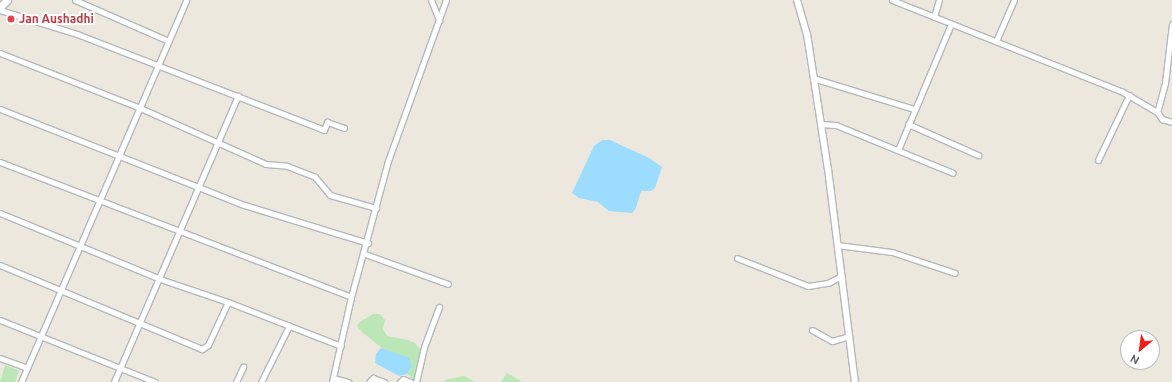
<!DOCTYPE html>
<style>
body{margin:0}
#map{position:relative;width:1172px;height:382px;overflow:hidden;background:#ece8de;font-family:Ubuntu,sans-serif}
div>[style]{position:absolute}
.green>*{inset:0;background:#bbe7b7}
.water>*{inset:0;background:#9bdcff}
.roads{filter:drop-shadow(1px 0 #b4b8bd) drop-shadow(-1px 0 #b4b8bd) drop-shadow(0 1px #b4b8bd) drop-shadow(0 -1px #b4b8bd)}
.minor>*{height:5px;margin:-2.5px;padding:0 2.5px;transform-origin:2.5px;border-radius:2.5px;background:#fff}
.tertiary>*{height:6px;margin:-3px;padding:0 3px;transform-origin:3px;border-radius:3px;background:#fff}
.secondary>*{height:7px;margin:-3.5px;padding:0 3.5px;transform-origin:3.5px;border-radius:3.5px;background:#fff}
.dots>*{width:11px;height:11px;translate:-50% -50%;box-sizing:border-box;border:2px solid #fff;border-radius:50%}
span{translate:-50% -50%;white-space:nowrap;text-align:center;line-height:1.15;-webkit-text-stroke:4px #fff;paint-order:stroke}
.health-label{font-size:12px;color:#be3a42;font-weight:700}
.left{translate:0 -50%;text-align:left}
.north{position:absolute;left:1120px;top:330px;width:40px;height:40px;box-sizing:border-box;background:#fff;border:1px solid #bcbec0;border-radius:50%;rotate:209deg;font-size:11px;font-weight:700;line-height:16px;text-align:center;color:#575c61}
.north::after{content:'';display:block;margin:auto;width:14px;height:18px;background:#f91718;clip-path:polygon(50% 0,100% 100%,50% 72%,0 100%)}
</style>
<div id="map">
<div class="green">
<div style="clip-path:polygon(373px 314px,380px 314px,385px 320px,383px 329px,387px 336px,408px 340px,415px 343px,424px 354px,426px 358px,424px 366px,415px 381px,407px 374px,412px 367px,393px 357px,362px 332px,357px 326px,360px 322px)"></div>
<div style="clip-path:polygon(5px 365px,19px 371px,15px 382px,0 382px)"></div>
<div style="clip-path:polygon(507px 373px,522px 382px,501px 382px)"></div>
<div style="clip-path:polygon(464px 376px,475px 382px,445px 382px,445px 380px)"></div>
</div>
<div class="water">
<div style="clip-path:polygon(602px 140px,610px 140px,649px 158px,662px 167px,655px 188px,651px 191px,641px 191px,636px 208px,632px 213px,609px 211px,598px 202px,579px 198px,572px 193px,594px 146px)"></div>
<div style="clip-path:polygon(381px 348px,409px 358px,412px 367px,407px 374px,399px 376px,375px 363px,376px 354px)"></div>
</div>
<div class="roads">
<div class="minor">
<div style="left:75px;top:0;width:99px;rotate:23.7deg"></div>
<div style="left:431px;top:0;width:22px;rotate:68deg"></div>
<div style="left:892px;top:0;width:246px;rotate:21.7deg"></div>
<div style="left:1121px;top:91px;width:42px;rotate:30.3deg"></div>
<div style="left:0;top:10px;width:81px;rotate:17.3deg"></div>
<div style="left:77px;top:34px;width:265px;rotate:21.2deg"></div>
<div style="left:324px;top:130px;width:9px;rotate:-69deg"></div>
<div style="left:327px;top:122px;width:18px;rotate:19deg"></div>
<div style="left:934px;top:17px;width:18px;rotate:-74deg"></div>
<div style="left:1172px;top:24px;width:59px;rotate:96.8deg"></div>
<div style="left:1165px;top:83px;width:30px;rotate:105deg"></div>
<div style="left:1157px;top:112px;width:9px;rotate:54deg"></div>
<div style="left:1162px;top:119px;width:10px;rotate:17deg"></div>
<div style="left:996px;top:41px;width:45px;rotate:-66.3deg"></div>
<div style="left:0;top:53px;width:148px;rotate:21.4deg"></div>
<div style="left:138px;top:107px;width:140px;rotate:24deg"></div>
<div style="left:266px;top:164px;width:21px;rotate:5deg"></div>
<div style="left:287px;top:166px;width:30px;rotate:21deg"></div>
<div style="left:315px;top:177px;width:23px;rotate:50deg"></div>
<div style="left:330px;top:195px;width:48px;rotate:15.8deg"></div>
<div style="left:813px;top:78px;width:106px;rotate:17.1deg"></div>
<div style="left:0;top:109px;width:259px;rotate:21.5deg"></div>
<div style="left:241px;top:204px;width:133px;rotate:17.1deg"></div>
<div style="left:820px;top:124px;width:16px;rotate:4deg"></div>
<div style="left:836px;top:125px;width:126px;rotate:22.3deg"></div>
<div style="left:908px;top:124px;width:77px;rotate:23.9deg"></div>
<div style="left:898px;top:150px;width:137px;rotate:-67.2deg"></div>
<div style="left:1098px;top:160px;width:72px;rotate:-64.5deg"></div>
<div style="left:0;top:162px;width:376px;rotate:21deg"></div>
<div style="left:0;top:213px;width:173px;rotate:22.4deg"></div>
<div style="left:160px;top:279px;width:72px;rotate:18.7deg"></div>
<div style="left:228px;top:302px;width:121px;rotate:21.3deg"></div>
<div style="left:837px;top:245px;width:55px;rotate:7.3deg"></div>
<div style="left:892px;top:252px;width:66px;rotate:18.4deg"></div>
<div style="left:365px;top:254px;width:88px;rotate:19.9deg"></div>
<div style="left:737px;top:258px;width:76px;rotate:21.5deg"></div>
<div style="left:808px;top:286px;width:20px;rotate:-9deg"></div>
<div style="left:828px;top:283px;width:15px;rotate:-28deg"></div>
<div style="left:0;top:265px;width:219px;rotate:22.6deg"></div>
<div style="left:202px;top:349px;width:7px;rotate:-34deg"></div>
<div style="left:208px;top:345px;width:47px;rotate:-65.1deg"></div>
<div style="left:0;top:320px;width:167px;rotate:21.8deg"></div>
<div style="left:812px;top:330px;width:23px;rotate:29deg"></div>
<div style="left:832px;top:341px;width:18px;rotate:-16deg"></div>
<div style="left:0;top:358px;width:29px;rotate:20deg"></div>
<div style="left:333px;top:378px;width:16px;rotate:15deg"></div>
<div style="left:21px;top:382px;width:416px;rotate:-66.6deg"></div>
<div style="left:114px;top:382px;width:312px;rotate:-66.6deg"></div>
<div style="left:236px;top:382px;width:17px;rotate:-65deg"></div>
<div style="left:261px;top:382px;width:63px;rotate:-63.4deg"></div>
<div style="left:332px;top:382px;width:87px;rotate:-77.4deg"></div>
<div style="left:351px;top:297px;width:141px;rotate:-74.8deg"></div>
<div style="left:388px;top:161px;width:171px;rotate:-70.2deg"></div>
<div style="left:369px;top:382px;width:6px;rotate:-45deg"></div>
<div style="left:373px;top:378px;width:12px;rotate:20deg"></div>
<div style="left:400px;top:382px;width:4px;rotate:-45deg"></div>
<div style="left:403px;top:379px;width:8px;rotate:23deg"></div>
<div style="left:416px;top:382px;width:36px;rotate:-77deg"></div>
<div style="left:424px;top:347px;width:43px;rotate:-69.4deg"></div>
</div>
<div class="tertiary">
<div style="left:797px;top:0;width:35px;rotate:74deg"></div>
<div style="left:807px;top:34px;width:137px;rotate:81.2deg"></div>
<div style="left:828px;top:169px;width:215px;rotate:82.8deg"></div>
</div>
<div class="secondary">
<div style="left:0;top:7px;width:10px;rotate:-45deg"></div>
</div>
</div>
<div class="dots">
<div style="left:11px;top:19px;background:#e0444e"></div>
</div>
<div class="health-label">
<span class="left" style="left:19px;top:19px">Jan Aushadhi</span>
</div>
<div class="north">N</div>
</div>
